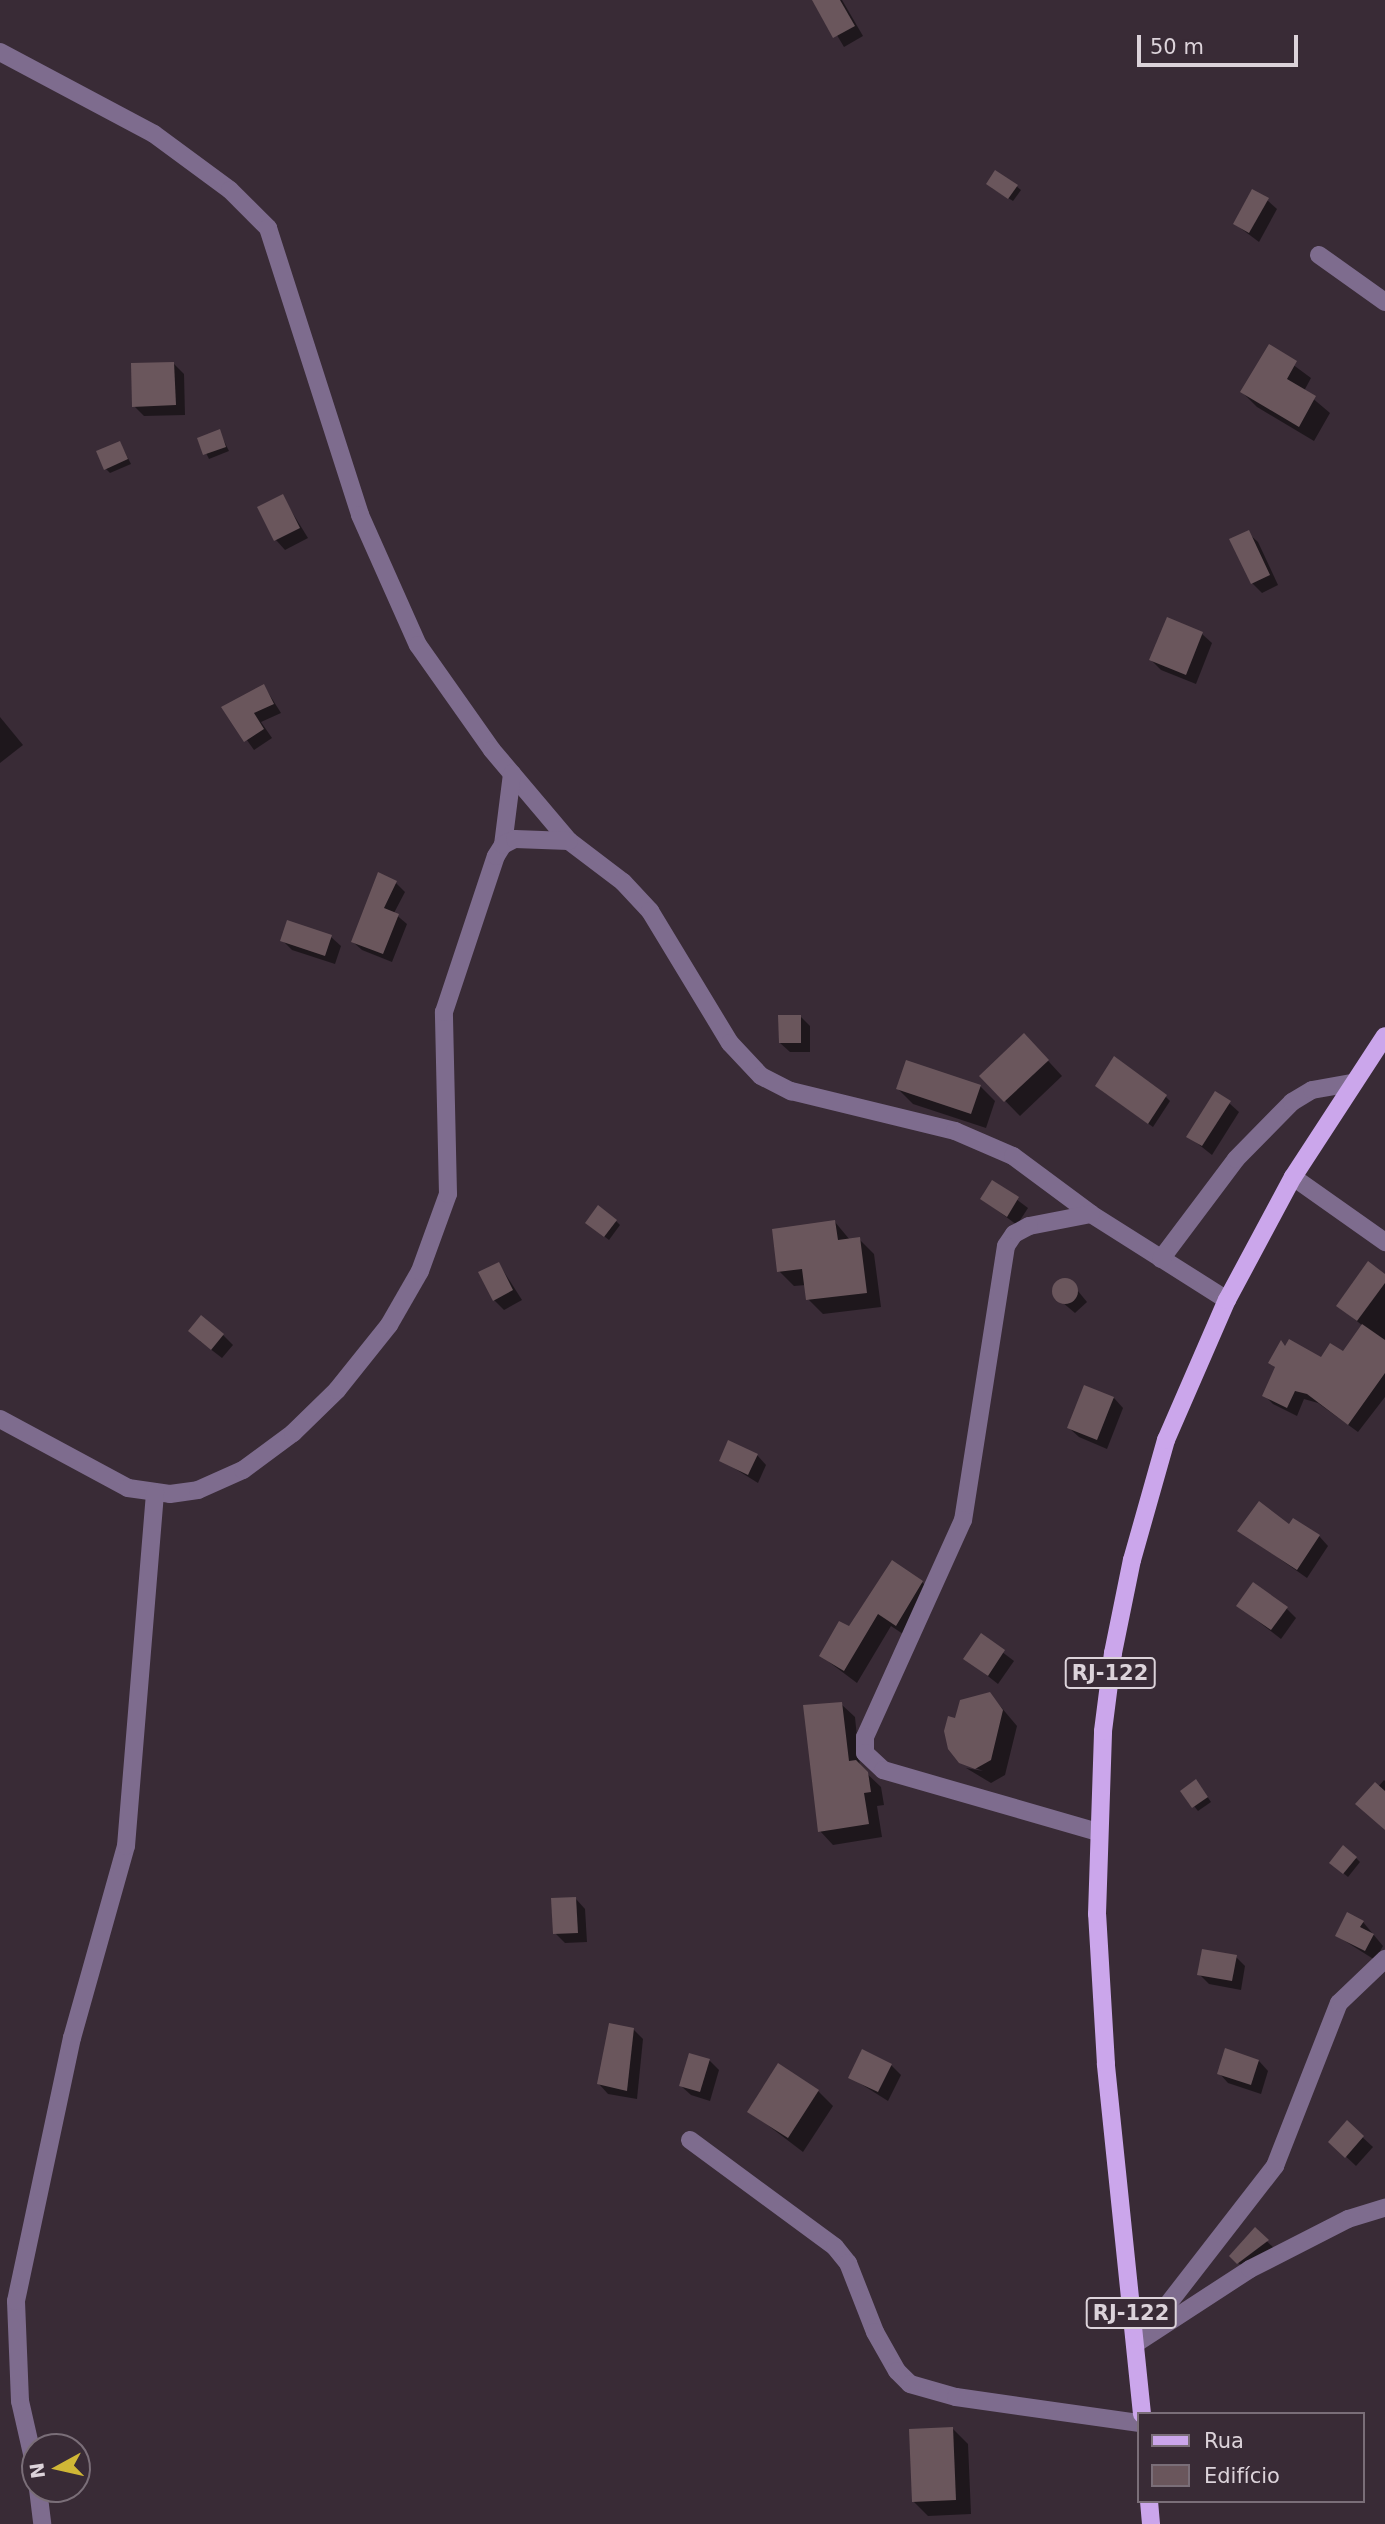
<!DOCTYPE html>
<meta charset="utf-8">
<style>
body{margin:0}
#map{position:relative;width:1385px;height:2524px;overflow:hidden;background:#392b36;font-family:"DejaVu Sans",sans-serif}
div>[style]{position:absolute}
.shadow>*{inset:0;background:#0007}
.building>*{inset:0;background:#6a565c}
.round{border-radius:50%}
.minor>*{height:18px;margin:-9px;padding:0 9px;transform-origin:9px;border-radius:9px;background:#7e6c8e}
.major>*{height:18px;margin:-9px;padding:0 9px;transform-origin:9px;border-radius:9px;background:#cba6eb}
span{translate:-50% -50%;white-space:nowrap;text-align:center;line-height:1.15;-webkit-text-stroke:7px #392b36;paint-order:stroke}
.shield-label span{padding:2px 5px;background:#392b36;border:2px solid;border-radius:5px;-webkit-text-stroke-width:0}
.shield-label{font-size:21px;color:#dcd3da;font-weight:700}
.legend{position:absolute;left:1137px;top:2412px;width:228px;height:91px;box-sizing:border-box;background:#392b36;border:2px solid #7a6e78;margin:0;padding:9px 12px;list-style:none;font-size:21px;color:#dcd3da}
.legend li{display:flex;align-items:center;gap:14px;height:35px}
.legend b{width:35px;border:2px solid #7a6e78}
.north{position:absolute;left:21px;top:2433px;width:70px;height:70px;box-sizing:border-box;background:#392b36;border:2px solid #7a6e78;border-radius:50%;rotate:262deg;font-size:19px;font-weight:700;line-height:28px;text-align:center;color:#dcd3da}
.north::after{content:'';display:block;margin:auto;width:24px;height:32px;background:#d0b736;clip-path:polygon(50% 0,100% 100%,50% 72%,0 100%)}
.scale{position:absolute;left:1137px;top:35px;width:161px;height:32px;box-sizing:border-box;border:4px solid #dcd3da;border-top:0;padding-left:9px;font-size:21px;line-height:24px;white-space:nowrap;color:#dcd3da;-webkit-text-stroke:5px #392b36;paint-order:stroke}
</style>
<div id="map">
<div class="shadow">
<div style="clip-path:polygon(816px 0,842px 0,863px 36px,844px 47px)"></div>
<div style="clip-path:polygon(1016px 186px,1021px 190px,1013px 201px,992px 188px)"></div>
<div style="clip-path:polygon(1267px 200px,1277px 209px,1259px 242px,1235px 224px)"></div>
<div style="clip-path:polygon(1269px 347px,1311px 378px,1304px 391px,1330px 413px,1314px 441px,1257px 407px,1242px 392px)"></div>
<div style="clip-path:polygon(174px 364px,184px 374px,185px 415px,144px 416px,134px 406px)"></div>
<div style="clip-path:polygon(219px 431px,229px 451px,209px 459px,199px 439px)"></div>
<div style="clip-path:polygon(120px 443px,131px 464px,110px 473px,106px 469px)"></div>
<div style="clip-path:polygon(282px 496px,308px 538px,285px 550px,276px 540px)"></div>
<div style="clip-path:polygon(1248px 533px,1258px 542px,1278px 585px,1262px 593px,1252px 583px)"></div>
<div style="clip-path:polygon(1202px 634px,1212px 643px,1196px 684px,1161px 670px,1151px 660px)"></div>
<div style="clip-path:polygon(264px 686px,281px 713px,261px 722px,272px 738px,254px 750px,224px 708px)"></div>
<div style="clip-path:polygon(0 717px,23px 745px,0 763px)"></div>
<div style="clip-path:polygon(396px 883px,405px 892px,394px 913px,407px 924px,392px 962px,362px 950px,353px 942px)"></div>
<div style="clip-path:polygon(331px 937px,341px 946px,335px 964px,292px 950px,282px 940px)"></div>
<div style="clip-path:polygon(800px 1016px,810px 1026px,810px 1052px,790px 1052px,780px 1043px)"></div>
<div style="clip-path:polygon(1039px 1051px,1062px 1076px,1020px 1116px,981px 1076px)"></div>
<div style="clip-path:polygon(980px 1086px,995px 1101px,986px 1128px,913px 1104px,898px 1089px)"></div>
<div style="clip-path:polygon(1101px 1090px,1166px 1097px,1170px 1101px,1153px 1127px)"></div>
<div style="clip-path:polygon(1229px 1103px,1239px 1112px,1212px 1155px,1188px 1136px)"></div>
<div style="clip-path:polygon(993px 1182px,1028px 1208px,1017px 1225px,982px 1199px)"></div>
<div style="clip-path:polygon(616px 1221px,620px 1225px,609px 1240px,592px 1227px)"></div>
<div style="clip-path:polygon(835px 1222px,850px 1240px,859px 1239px,874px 1254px,881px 1307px,823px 1314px,808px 1299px,806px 1285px,794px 1286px,779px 1271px)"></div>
<div style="clip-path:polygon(499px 1264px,522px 1300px,504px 1310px,494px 1300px)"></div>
<div style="clip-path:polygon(1385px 1276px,1385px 1397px,1358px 1432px,1318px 1403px,1304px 1399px,1297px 1416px,1273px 1404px,1264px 1395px,1276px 1368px,1271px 1363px,1286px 1348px,1321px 1359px,1344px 1354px,1363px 1326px,1338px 1306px)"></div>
<div style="clip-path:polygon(1068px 1279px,1087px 1302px,1075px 1313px,1056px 1297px,1054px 1289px,1057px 1282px)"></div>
<div style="clip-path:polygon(223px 1335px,233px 1345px,222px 1358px,200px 1341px)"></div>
<div style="clip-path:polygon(1114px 1398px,1123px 1408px,1107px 1449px,1079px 1437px,1069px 1428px)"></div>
<div style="clip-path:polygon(757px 1455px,766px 1465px,758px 1483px,721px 1460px)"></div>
<div style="clip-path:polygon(1290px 1526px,1319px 1536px,1328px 1546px,1307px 1578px,1240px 1531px)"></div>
<div style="clip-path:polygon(922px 1582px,935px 1595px,909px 1638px,891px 1626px,857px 1683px,821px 1656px,850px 1629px)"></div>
<div style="clip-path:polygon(1238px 1606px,1286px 1608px,1296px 1618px,1281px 1639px)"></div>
<div style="clip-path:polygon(981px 1636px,1014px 1661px,998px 1684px,966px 1659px)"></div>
<div style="clip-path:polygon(990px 1694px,1017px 1726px,1005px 1775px,991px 1783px,966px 1768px,983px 1771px,960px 1762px,956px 1720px)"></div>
<div style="clip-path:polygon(841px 1704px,855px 1717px,860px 1767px,881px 1787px,884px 1805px,877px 1806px,882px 1837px,833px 1845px,820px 1831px)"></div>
<div style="clip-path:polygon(1384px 1780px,1385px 1781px,1385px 1829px,1378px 1787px)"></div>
<div style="clip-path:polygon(1200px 1786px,1211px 1802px,1198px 1811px,1182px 1791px)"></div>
<div style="clip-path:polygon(1356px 1858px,1360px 1862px,1348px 1877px,1336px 1867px)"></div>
<div style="clip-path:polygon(576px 1899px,585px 1909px,587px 1942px,565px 1943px,555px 1933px)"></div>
<div style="clip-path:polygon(1363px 1922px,1383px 1946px,1375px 1960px,1337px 1936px)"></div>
<div style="clip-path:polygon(1236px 1957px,1245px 1966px,1241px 1990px,1209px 1984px,1199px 1974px)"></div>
<div style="clip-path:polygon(633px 2029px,643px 2039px,637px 2099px,608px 2094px,599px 2084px)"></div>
<div style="clip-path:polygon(709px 2060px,719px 2070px,710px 2101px,691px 2095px,681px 2086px)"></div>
<div style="clip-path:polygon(1259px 2061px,1268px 2071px,1261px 2094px,1228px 2083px,1219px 2073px)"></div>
<div style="clip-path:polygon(891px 2065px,901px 2075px,888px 2101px,850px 2077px)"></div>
<div style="clip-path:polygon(818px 2091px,833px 2106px,803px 2152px,749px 2111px)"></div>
<div style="clip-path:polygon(1347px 2123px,1373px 2147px,1356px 2166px,1340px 2151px)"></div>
<div style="clip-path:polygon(1255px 2230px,1277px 2251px,1248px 2272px,1231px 2256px)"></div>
<div style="clip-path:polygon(953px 2429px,968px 2444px,971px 2514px,928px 2516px,913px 2501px)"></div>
</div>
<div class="building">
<div style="clip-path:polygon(812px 0,840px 0,855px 26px,833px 38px)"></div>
<div style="clip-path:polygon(995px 170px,1018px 185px,1008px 199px,986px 184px)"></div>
<div style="clip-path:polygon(1252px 189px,1269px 198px,1249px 233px,1233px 224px)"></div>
<div style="clip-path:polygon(1269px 344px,1297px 361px,1287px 379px,1316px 396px,1299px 427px,1240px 392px)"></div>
<div style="clip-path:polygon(174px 362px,176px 405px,132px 407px,131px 363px)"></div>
<div style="clip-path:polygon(220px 429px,226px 447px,203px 455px,197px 438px)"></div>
<div style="clip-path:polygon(120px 441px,128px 459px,104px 470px,96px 451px)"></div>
<div style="clip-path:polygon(283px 494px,300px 528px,274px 541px,257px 507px)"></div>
<div style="clip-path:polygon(1249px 530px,1270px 575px,1251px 584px,1229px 539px)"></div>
<div style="clip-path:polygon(1167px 617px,1203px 632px,1186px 675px,1149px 660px)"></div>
<div style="clip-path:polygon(264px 684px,274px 704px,254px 713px,264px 729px,244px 742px,221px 707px)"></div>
<div style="clip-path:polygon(378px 872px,397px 881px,384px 908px,399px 914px,383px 954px,351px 942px)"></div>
<div style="clip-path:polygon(287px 920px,332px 935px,325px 956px,280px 941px)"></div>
<div style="clip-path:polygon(778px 1015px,801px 1015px,801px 1043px,779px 1043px)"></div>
<div style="clip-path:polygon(1024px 1033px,1049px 1060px,1004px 1102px,979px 1076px)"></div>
<div style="clip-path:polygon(1114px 1056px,1167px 1095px,1148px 1124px,1095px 1086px)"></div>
<div style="clip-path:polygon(906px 1060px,981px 1085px,971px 1114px,896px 1089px)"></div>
<div style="clip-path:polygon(1215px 1091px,1231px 1101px,1202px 1146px,1186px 1137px)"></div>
<div style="clip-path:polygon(992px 1180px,1019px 1197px,1007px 1217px,980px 1199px)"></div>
<div style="clip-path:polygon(598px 1205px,617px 1220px,604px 1237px,585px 1223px)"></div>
<div style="clip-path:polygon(835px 1220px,838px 1240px,860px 1237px,867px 1293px,806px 1300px,802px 1269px,777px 1272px,772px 1229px)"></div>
<div style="clip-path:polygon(1368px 1261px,1385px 1274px,1385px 1283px,1357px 1321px,1336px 1306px)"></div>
<div style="clip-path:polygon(499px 1262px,513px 1290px,493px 1301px,478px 1272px)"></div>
<div class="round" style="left:1052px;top:1278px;width:26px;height:26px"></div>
<div style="clip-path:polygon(201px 1315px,224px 1334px,211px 1350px,188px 1331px)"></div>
<div style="clip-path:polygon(1362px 1324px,1385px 1340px,1385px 1373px,1348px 1425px,1307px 1394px,1295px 1391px,1287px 1408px,1262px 1396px,1275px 1367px,1268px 1363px,1281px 1340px,1285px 1346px,1289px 1339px,1321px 1357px,1330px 1343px,1343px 1351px)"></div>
<div style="clip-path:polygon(1084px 1385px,1114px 1397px,1097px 1440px,1067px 1428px)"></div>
<div style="clip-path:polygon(728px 1440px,758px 1454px,748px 1475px,719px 1461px)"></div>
<div style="clip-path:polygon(1259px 1501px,1289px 1524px,1293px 1518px,1320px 1535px,1297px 1570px,1237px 1531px)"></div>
<div style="clip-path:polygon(892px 1560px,923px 1581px,896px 1626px,878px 1614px,844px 1671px,819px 1656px,839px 1621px,849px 1626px)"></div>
<div style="clip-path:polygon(1253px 1582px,1288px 1607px,1271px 1630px,1236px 1606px)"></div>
<div style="clip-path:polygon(981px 1633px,1005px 1650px,988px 1676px,963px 1659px)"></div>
<div style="clip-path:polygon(990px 1692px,1003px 1710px,991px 1760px,975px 1769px,959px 1763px,948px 1749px,944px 1731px,948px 1716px,955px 1718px,960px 1700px)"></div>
<div style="clip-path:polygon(842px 1702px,849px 1761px,856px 1760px,868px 1772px,871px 1792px,864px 1793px,869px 1824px,818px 1832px,803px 1705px)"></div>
<div style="clip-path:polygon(1196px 1779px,1208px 1797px,1192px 1808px,1180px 1791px)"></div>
<div style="clip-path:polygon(1375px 1782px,1385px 1791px,1385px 1830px,1355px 1804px)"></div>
<div style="clip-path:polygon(1343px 1845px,1357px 1857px,1343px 1874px,1329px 1863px)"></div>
<div style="clip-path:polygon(576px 1897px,578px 1933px,553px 1934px,551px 1898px)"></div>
<div style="clip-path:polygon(1347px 1912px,1364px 1921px,1360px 1927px,1374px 1934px,1365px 1951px,1335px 1936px)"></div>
<div style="clip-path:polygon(1202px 1949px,1237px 1955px,1232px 1981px,1197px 1975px)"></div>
<div style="clip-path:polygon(609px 2023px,634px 2028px,627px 2091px,597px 2084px)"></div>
<div style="clip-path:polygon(1225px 2048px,1259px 2060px,1251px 2085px,1217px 2074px)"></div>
<div style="clip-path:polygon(862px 2049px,892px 2064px,878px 2092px,848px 2078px)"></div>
<div style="clip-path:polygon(689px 2053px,710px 2059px,700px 2092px,679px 2086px)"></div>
<div style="clip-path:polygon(778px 2063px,819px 2090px,788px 2138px,747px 2112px)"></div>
<div style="clip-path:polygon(1347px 2120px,1364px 2136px,1345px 2158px,1328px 2142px)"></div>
<div style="clip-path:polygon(1255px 2227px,1269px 2240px,1237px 2264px,1229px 2256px)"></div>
<div style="clip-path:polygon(953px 2427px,956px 2500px,912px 2502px,909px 2429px)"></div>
</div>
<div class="minor">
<div style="left:0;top:52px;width:174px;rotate:28deg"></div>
<div style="left:154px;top:134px;width:94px;rotate:36.4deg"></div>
<div style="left:230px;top:190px;width:54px;rotate:45deg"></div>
<div style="left:268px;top:228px;width:301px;rotate:72.2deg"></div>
<div style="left:360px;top:515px;width:142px;rotate:66deg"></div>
<div style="left:418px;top:645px;width:128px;rotate:54.8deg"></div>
<div style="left:492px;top:750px;width:119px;rotate:49.8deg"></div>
<div style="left:569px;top:841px;width:68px;rotate:37.2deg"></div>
<div style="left:623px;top:882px;width:40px;rotate:47deg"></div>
<div style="left:650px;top:911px;width:154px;rotate:58.8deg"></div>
<div style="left:730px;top:1043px;width:45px;rotate:46.8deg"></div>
<div style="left:761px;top:1076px;width:34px;rotate:27deg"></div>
<div style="left:791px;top:1091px;width:169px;rotate:13.7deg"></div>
<div style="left:955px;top:1131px;width:63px;rotate:23.3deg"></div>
<div style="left:1013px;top:1156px;width:97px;rotate:36.6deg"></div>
<div style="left:1091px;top:1214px;width:161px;rotate:32.3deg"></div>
<div style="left:1319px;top:255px;width:81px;rotate:35.5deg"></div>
<div style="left:503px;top:845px;width:72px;rotate:-82.8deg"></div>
<div style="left:1293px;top:1177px;width:113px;rotate:35.2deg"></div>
<div style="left:1091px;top:1214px;width:63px;rotate:169deg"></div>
<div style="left:1029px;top:1226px;width:17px;rotate:152deg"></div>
<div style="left:1014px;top:1234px;width:14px;rotate:124deg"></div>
<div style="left:1006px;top:1246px;width:277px;rotate:98.9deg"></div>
<div style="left:963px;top:1520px;width:238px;rotate:114.3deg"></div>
<div style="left:865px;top:1737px;width:16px;rotate:90deg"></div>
<div style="left:865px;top:1753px;width:25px;rotate:43deg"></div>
<div style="left:883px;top:1770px;width:224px;rotate:16.1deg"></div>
<div style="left:1161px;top:1259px;width:125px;rotate:-53.1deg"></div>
<div style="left:1236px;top:1159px;width:80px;rotate:-45.5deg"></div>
<div style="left:1292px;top:1102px;width:23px;rotate:-31deg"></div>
<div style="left:1312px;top:1090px;width:41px;rotate:-9.9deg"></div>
<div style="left:0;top:1419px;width:145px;rotate:28.3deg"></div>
<div style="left:128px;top:1488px;width:42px;rotate:8.1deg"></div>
<div style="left:170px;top:1494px;width:28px;rotate:-8deg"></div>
<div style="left:198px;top:1490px;width:49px;rotate:-24deg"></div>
<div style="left:243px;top:1470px;width:62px;rotate:-36.5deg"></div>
<div style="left:293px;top:1433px;width:62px;rotate:-44.3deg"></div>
<div style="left:337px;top:1390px;width:83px;rotate:-51.3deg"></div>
<div style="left:389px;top:1325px;width:62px;rotate:-60.1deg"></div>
<div style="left:420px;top:1271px;width:82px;rotate:-70deg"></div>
<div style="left:448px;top:1194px;width:182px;rotate:-91.3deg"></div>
<div style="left:444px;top:1012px;width:164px;rotate:-71.6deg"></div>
<div style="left:496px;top:856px;width:13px;rotate:-58deg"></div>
<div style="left:503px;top:845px;width:13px;rotate:-27deg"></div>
<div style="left:515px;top:839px;width:54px;rotate:2.1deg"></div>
<div style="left:690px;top:2140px;width:180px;rotate:36.4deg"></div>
<div style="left:835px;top:2247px;width:21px;rotate:51deg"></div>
<div style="left:848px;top:2263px;width:74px;rotate:68.6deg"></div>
<div style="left:875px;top:2332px;width:45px;rotate:60.6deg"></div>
<div style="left:897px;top:2371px;width:18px;rotate:45deg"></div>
<div style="left:910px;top:2384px;width:48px;rotate:15.8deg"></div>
<div style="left:956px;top:2397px;width:184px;rotate:8.1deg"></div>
<div style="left:1157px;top:2327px;width:25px;rotate:-64deg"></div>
<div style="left:1168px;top:2304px;width:175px;rotate:-52.2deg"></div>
<div style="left:1275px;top:2166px;width:175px;rotate:-68.6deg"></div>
<div style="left:1339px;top:2003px;width:64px;rotate:-43.7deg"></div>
<div style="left:1135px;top:2344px;width:137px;rotate:-33.1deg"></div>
<div style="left:1250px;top:2269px;width:110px;rotate:-27deg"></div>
<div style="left:1348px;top:2219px;width:39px;rotate:-17deg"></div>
<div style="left:35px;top:2467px;width:68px;rotate:-102.8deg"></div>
<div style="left:20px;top:2401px;width:100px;rotate:-92.3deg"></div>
<div style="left:16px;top:2301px;width:269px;rotate:-78deg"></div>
<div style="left:72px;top:2038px;width:199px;rotate:-74.3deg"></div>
<div style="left:126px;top:1846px;width:355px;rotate:-85.3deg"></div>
<div style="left:38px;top:2489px;width:35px;rotate:83deg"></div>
</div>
<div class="major">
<div style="left:1142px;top:2414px;width:352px;rotate:-95.9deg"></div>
<div style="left:1106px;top:2064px;width:150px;rotate:-93.4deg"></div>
<div style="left:1097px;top:1914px;width:183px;rotate:-88.1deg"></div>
<div style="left:1103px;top:1731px;width:79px;rotate:-82.7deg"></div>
<div style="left:1113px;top:1653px;width:95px;rotate:-78.5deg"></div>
<div style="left:1132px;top:1560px;width:125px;rotate:-74.2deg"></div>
<div style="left:1166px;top:1440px;width:153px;rotate:-66.5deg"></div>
<div style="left:1227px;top:1300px;width:140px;rotate:-61.8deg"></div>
<div style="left:1293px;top:1177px;width:168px;rotate:-56.9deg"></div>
<div style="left:1149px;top:2501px;width:23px;rotate:85deg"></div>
</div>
<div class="shield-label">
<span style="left:1110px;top:1673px">RJ-122</span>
<span style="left:1131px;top:2313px">RJ-122</span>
</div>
<ul class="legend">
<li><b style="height:9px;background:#cba6eb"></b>Rua</li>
<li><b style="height:19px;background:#6a565c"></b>Edifício</li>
</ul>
<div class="north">N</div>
<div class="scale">50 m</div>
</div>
